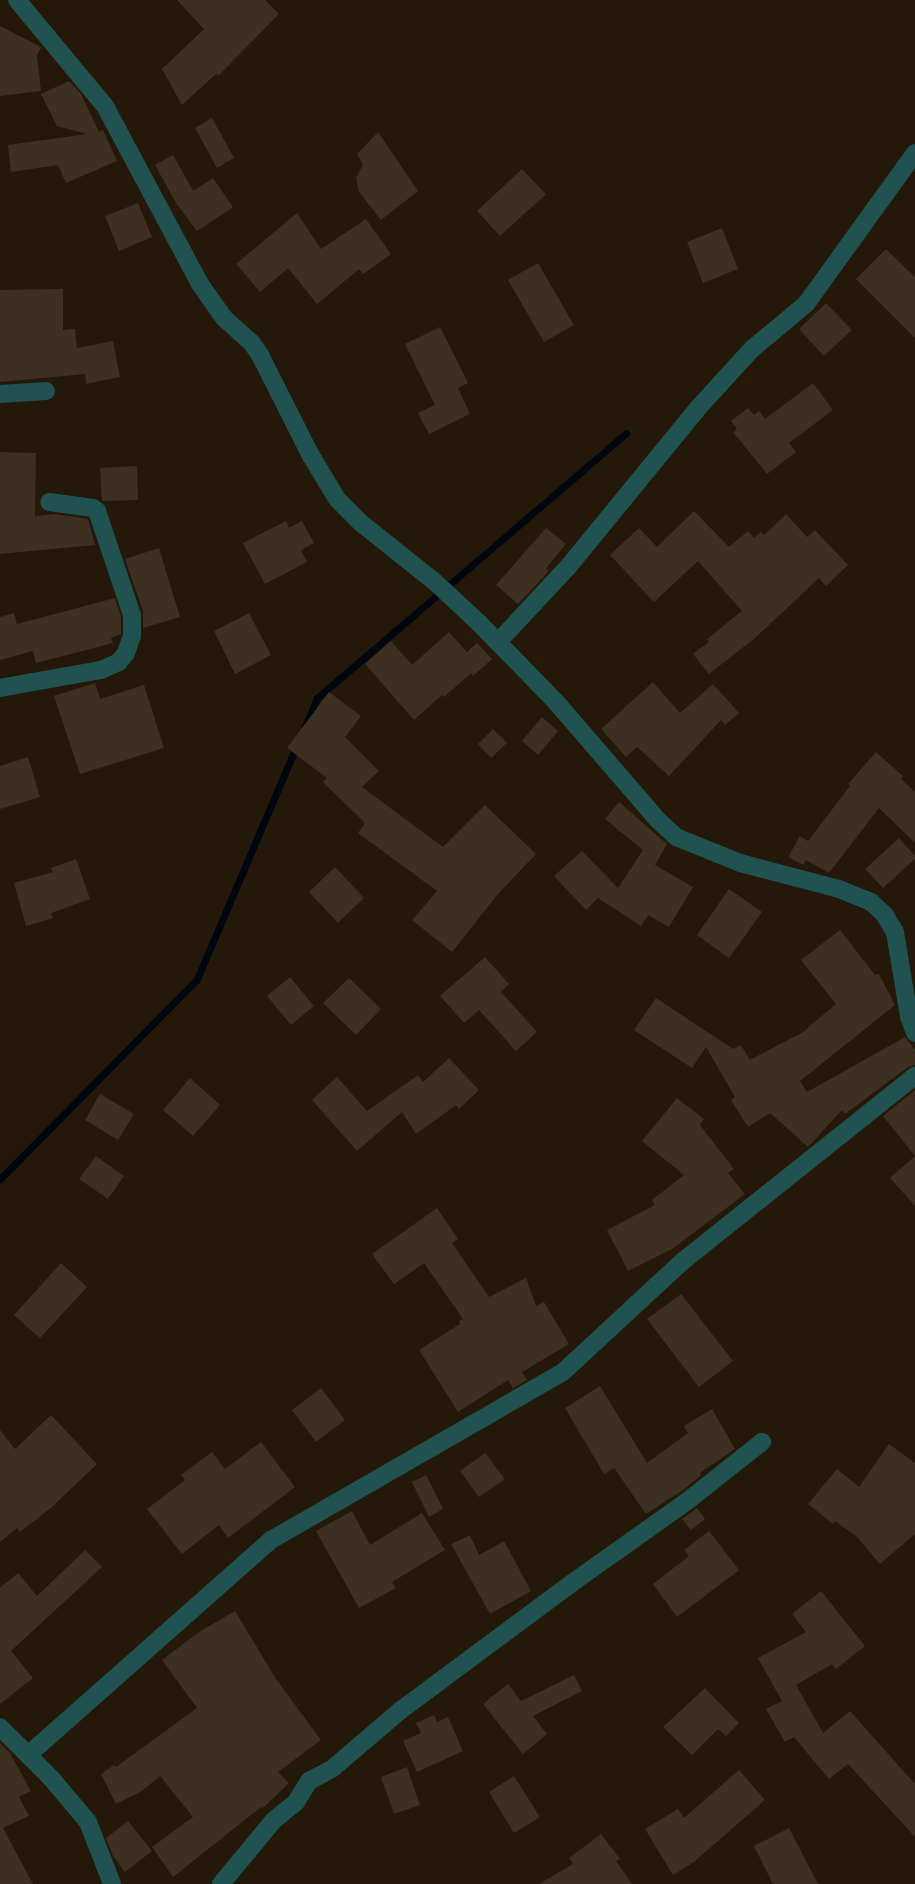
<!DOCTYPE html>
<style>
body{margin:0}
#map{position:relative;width:915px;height:1884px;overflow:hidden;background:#241808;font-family:Roboto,sans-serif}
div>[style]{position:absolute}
.stream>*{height:7px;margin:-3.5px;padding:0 3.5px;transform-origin:3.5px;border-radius:3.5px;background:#00060f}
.building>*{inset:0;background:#3e3021}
.minor>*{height:18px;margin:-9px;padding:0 9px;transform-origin:9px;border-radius:9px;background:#1f5250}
span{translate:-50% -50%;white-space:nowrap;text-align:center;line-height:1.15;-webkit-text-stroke:4.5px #241808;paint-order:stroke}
</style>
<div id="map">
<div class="stream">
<div style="left:304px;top:729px;width:34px;rotate:-67deg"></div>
<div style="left:317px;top:698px;width:407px;rotate:-40.6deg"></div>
<div style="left:0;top:1179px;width:281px;rotate:-45.4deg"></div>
<div style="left:197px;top:979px;width:254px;rotate:-66.9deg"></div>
</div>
<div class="building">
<div style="clip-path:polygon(177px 0,265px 0,279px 14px,218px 76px,216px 74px,182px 105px,162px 69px,204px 29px)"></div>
<div style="clip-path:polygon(0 26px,41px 47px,37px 55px,41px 91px,0 96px)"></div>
<div style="clip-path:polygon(69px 81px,81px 94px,99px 132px,103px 130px,117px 161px,66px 183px,58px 165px,11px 172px,8px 145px,87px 134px,57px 126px,41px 94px)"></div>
<div style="clip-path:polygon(212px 118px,234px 158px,217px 168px,195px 128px)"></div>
<div style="clip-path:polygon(378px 132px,418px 191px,381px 220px,359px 192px,356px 178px,363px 165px,357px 154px)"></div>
<div style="clip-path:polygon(173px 155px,193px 191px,213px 178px,233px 207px,197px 231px,176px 203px,155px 165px)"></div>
<div style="clip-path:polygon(522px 169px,546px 194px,500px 236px,477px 211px)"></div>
<div style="clip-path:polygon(138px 203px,152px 237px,119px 251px,105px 216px)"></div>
<div style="clip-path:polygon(297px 213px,321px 249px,366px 219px,391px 254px,363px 274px,359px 269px,317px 304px,288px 268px,260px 292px,236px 264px)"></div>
<div style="clip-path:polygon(722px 228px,738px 269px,703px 283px,687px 242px)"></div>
<div style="clip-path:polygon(886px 249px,915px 277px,915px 338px,856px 279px)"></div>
<div style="clip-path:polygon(538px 263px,574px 325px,544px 342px,508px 280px)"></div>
<div style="clip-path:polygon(63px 289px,63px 330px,75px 329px,77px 348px,113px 341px,120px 377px,86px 384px,85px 374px,0 382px,0 290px)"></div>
<div style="clip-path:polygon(826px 303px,852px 330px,824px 356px,799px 329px)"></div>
<div style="clip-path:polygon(440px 327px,468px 383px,458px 388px,470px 414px,429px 434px,418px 413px,435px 405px,405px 344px)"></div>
<div style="clip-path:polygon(813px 383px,833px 410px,789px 443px,796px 452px,767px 474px,733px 432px,737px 429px,731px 421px,748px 408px,754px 415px,759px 411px,765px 419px)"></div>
<div style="clip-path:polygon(0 452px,36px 453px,35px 516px,55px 514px,88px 519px,95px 545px,0 554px)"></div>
<div style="clip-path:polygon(137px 466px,138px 500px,102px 501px,100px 468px)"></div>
<div style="clip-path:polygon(694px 511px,729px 547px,748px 531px,754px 538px,761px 532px,764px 535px,786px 514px,807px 537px,815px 530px,848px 565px,826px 586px,819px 578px,755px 638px,709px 674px,693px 654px,709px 642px,707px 639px,742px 611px,698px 561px,654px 602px,610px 555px,639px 528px,657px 547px)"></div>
<div style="clip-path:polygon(286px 521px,289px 528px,302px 521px,314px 543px,301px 550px,307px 562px,265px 584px,243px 543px)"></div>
<div style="clip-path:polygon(546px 528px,566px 544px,546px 568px,549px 571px,518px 604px,496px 585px)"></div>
<div style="clip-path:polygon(159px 548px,180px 617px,143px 628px,143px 611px,125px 559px)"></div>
<div style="clip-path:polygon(115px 598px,121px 617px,121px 634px,111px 638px,113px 643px,36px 663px,33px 651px,0 660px,0 617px,14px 613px,17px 624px)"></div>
<div style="clip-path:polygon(249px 613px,271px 655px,235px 674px,214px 631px)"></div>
<div style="clip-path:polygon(449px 632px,467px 652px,477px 643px,492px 659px,473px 676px,471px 673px,444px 697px,442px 695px,414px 720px,365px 664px,391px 641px,412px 665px)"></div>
<div style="clip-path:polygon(653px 682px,680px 713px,713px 684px,739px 713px,725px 725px,721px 720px,669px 776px,637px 747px,626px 757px,601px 729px)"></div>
<div style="clip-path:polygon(95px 683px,100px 699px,144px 685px,164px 748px,80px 774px,54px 696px)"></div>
<div style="clip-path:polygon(329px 692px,361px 716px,345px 737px,379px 771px,362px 787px,443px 847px,485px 805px,536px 854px,498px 894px,452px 952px,412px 920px,437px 891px,358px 833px,365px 823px,323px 782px,327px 778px,287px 748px)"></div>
<div style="clip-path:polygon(542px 717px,558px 731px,538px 755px,522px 741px)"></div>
<div style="clip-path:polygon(493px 729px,507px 743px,491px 758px,478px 744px)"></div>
<div style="clip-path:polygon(876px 752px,903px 776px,901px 779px,915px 792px,915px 843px,879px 808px,829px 873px,806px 860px,803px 865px,788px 857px,800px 836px,808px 841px,850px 786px,848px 784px)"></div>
<div style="clip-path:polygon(28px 757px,40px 797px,0 809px,0 766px)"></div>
<div style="clip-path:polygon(619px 802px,667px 844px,655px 865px,693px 887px,669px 927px,648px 915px,641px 926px,598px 898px,586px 910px,554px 876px,582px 851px,618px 888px,643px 850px,605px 819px)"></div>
<div style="clip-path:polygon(899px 838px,915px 856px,915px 859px,883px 888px,865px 869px)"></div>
<div style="clip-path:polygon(76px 859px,90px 899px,51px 913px,53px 918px,26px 926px,14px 883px,53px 872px,51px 868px)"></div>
<div style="clip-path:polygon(335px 867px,364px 898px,338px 923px,309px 892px)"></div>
<div style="clip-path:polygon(729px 889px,762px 912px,729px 958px,697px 935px)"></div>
<div style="clip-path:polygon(840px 930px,875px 975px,879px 974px,895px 1005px,800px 1081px,807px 1092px,905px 1037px,915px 1050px,915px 1065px,908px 1067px,845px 1114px,842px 1110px,808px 1147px,770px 1113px,748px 1127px,731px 1100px,735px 1097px,706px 1047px,692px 1068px,634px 1030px,656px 998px,733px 1049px,741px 1045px,750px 1060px,803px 1032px,836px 1004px,801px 960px)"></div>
<div style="clip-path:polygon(485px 957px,509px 984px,501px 992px,537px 1032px,516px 1051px,479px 1010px,464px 1023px,440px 996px)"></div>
<div style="clip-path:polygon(290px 977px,314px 1006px,291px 1025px,267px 996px)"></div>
<div style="clip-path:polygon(349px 978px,381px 1009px,356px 1035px,323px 1003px)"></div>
<div style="clip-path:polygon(449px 1058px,479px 1090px,459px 1109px,456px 1105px,416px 1134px,402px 1112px,357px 1151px,312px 1100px,337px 1077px,367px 1111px,418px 1075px,423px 1082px)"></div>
<div style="clip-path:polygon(190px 1078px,220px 1105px,193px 1136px,163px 1110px)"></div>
<div style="clip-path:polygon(915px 1090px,915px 1156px,883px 1116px)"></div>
<div style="clip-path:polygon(100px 1094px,134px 1114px,118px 1140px,85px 1120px)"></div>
<div style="clip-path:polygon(677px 1098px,704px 1119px,700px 1125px,734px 1169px,728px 1173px,745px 1194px,672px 1249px,628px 1271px,607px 1230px,655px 1205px,652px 1200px,684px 1175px,642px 1141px)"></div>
<div style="clip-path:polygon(96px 1156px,124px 1176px,108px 1199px,79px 1179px)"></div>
<div style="clip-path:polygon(915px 1156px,915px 1206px,890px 1178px)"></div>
<div style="clip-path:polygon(437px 1208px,458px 1239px,452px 1243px,489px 1297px,526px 1278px,536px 1306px,544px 1302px,569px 1344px,522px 1372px,527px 1380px,513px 1388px,508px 1380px,458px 1412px,419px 1350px,460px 1324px,459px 1321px,463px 1319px,424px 1263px,394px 1284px,372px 1254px)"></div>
<div style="clip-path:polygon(61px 1263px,87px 1287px,40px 1338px,14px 1315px)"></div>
<div style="clip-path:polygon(681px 1294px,733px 1361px,699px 1387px,647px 1319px)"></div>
<div style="clip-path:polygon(600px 1386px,647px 1463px,688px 1433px,684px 1426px,712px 1409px,735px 1449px,700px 1473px,701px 1475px,683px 1490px,646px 1514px,614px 1468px,604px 1474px,565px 1408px)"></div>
<div style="clip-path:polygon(321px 1388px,345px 1420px,316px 1442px,292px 1410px)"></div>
<div style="clip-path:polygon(51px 1415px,97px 1464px,52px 1507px,20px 1532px,17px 1528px,0 1542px,0 1430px,15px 1449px)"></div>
<div style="clip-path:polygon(261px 1442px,295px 1487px,228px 1538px,219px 1525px,182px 1554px,147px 1509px,185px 1480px,181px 1475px,212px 1452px,225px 1469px)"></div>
<div style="clip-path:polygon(889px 1444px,915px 1463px,915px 1534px,880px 1564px,856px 1536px,835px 1521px,833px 1524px,808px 1504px,837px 1469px,859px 1487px)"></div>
<div style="clip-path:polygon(485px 1453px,505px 1479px,479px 1497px,460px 1471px)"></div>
<div style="clip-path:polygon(426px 1475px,443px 1509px,429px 1517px,412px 1482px)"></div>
<div style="clip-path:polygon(697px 1508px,705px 1519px,691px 1530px,682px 1519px)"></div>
<div style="clip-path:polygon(352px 1511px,370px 1545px,422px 1513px,445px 1550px,392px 1582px,396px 1588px,359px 1608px,316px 1531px)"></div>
<div style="clip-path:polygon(709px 1531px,739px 1570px,677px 1617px,653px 1584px,689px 1556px,684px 1550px)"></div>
<div style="clip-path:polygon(470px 1535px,479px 1555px,504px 1541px,531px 1591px,490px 1614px,451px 1544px)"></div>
<div style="clip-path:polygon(85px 1550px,102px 1567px,11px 1651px,33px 1678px,0 1704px,0 1588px,18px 1573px,37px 1596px)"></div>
<div style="clip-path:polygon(821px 1591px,865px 1646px,836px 1669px,832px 1664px,796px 1685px,823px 1733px,850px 1711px,915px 1784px,915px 1837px,848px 1764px,829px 1779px,794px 1737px,785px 1742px,766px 1709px,782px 1701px,758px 1658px,806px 1632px,792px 1614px)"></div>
<div style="clip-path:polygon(235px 1611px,276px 1679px,321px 1740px,278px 1772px,289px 1783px,263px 1808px,261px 1807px,173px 1877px,152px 1847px,193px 1817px,160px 1776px,142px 1791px,116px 1804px,101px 1774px,114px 1765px,116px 1767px,197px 1708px,162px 1660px,199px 1632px)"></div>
<div style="clip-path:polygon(574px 1675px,582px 1691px,533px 1716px,547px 1734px,523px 1754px,483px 1704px,508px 1684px,521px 1701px)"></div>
<div style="clip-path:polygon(705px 1688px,739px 1723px,726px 1736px,718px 1729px,692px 1755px,663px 1727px)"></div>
<div style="clip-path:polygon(434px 1715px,437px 1722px,448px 1717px,463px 1751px,417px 1772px,403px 1741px,421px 1733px,416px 1723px)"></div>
<div style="clip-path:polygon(0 1743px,10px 1753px,31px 1791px,19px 1797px,29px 1816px,3px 1828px,33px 1884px,0 1884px)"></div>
<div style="clip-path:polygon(407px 1767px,420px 1805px,394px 1814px,381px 1777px)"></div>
<div style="clip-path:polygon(739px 1770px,765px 1800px,694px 1862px,673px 1875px,645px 1829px,678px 1809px,684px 1818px)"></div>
<div style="clip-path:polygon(514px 1776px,540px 1817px,514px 1833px,489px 1792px)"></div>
<div style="clip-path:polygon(128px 1821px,152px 1851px,125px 1872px,113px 1856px,106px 1838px)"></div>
<div style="clip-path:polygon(789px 1828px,818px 1884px,773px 1884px,754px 1846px)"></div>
<div style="clip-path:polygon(601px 1834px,620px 1859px,616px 1861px,632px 1884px,539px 1884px,573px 1864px,569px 1858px)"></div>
</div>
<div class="minor">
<div style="left:17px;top:0;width:138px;rotate:50.3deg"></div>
<div style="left:105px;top:106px;width:202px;rotate:61.9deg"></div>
<div style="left:200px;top:284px;width:42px;rotate:54.8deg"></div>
<div style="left:224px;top:318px;width:36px;rotate:42deg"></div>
<div style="left:251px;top:342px;width:16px;rotate:55deg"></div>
<div style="left:260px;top:355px;width:111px;rotate:63.2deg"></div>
<div style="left:310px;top:454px;width:52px;rotate:59deg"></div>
<div style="left:337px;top:499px;width:34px;rotate:45deg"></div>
<div style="left:361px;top:523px;width:95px;rotate:38.6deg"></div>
<div style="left:435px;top:582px;width:60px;rotate:43deg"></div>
<div style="left:479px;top:623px;width:110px;rotate:45.7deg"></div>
<div style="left:556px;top:702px;width:156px;rotate:49.2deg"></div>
<div style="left:658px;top:820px;width:25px;rotate:43deg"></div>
<div style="left:676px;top:837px;width:69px;rotate:22.1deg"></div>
<div style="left:740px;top:863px;width:102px;rotate:14.7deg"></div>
<div style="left:839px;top:889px;width:35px;rotate:22deg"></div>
<div style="left:871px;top:902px;width:18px;rotate:43deg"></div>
<div style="left:884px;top:914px;width:21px;rotate:59deg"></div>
<div style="left:895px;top:932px;width:86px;rotate:80.6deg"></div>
<div style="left:909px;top:1017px;width:17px;rotate:69deg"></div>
<div style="left:0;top:394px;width:46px;rotate:-3.7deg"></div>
<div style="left:498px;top:642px;width:103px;rotate:-47deg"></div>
<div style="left:568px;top:567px;width:207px;rotate:-50.7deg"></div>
<div style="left:699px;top:407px;width:79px;rotate:-47.6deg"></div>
<div style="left:752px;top:349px;width:70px;rotate:-39.8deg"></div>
<div style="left:806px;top:304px;width:186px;rotate:-54.2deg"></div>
<div style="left:0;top:688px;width:103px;rotate:-10.1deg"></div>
<div style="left:101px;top:670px;width:20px;rotate:-24deg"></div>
<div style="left:119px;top:662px;width:11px;rotate:-52deg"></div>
<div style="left:126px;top:653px;width:18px;rotate:-71deg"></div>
<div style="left:132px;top:636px;width:21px;rotate:-90deg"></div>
<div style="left:132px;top:615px;width:110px;rotate:-108.6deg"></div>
<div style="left:97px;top:511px;width:5px;rotate:-143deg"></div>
<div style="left:93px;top:508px;width:44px;rotate:-172.2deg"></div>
<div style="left:0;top:1727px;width:72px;rotate:45deg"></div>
<div style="left:51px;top:1778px;width:57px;rotate:49.9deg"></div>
<div style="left:88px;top:1822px;width:66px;rotate:68.8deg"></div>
<div style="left:28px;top:1755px;width:324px;rotate:-41.5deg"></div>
<div style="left:271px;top:1540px;width:337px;rotate:-29.9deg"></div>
<div style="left:563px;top:1372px;width:163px;rotate:-42.8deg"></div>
<div style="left:683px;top:1261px;width:297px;rotate:-38.6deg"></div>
<div style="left:221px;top:1884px;width:83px;rotate:-50.4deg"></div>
<div style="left:274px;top:1820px;width:28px;rotate:-39deg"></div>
<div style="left:296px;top:1802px;width:25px;rotate:-58deg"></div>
<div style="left:309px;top:1781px;width:27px;rotate:-28deg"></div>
<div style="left:333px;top:1768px;width:89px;rotate:-40.5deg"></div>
<div style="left:401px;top:1710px;width:213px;rotate:-36.6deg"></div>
<div style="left:572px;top:1583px;width:145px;rotate:-35.4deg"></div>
<div style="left:690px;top:1499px;width:92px;rotate:-38.4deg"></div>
</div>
</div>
